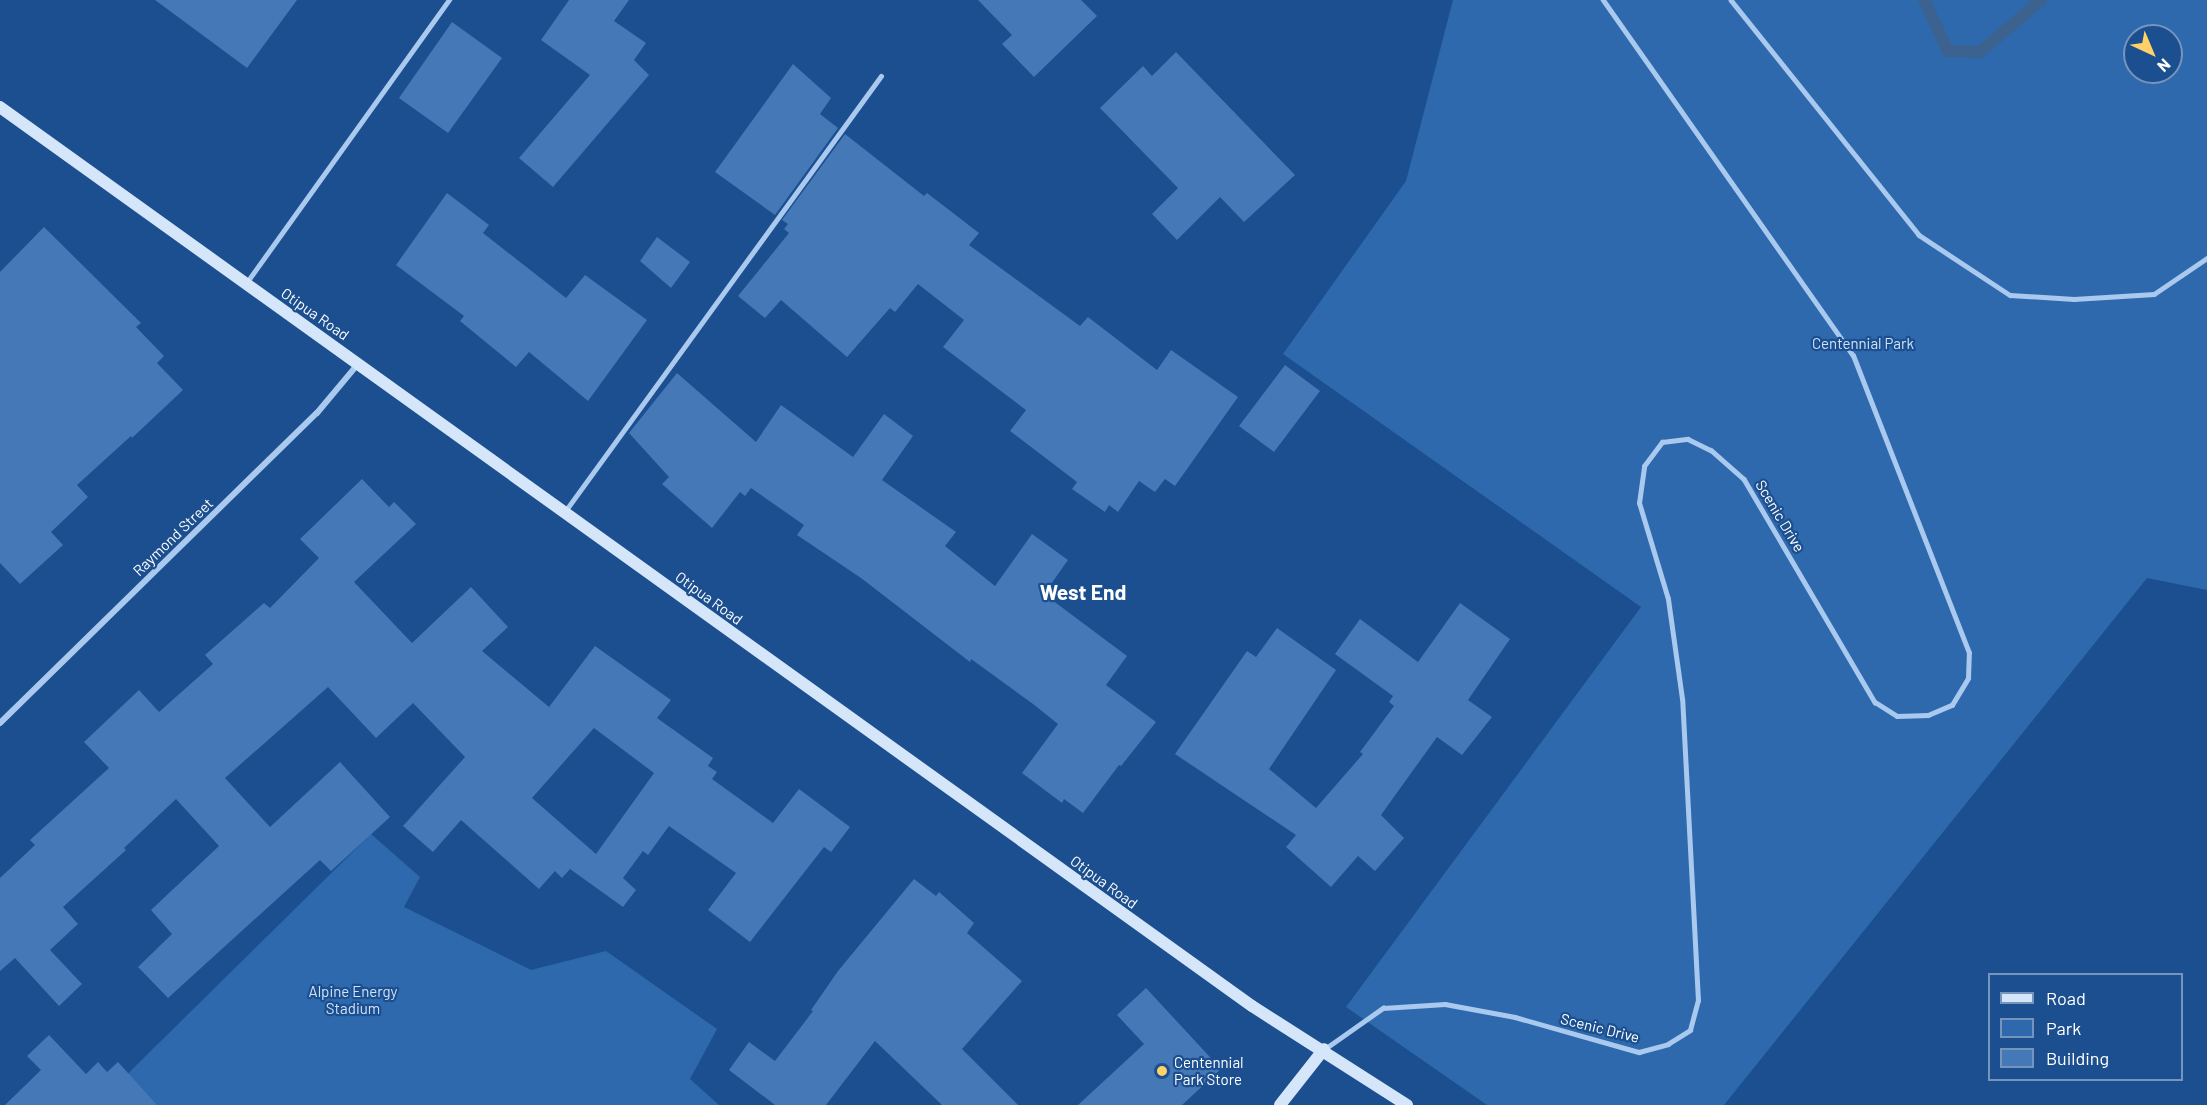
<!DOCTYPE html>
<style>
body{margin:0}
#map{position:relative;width:2207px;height:1105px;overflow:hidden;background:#1b4f8f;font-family:Barlow,sans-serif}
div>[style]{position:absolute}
.green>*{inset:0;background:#2e69ad}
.stream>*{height:12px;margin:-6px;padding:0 6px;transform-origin:6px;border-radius:6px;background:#3c6290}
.building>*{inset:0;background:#4478b7}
.lane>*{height:4.5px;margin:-2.25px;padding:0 2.25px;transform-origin:2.25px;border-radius:2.25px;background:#a9c9ee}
.street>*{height:6px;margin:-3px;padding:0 3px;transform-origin:3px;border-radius:3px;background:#a9c9ee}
.secondary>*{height:12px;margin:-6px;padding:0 6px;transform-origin:6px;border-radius:6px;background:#d6e6fa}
.dots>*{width:16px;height:16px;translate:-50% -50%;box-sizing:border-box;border:3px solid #1b4f8f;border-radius:50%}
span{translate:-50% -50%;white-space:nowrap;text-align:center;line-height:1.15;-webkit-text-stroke:4.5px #1b4f8f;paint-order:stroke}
.street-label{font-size:15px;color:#fff}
.park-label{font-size:15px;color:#cfe3fa}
.poi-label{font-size:15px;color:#fff}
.left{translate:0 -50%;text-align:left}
.district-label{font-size:21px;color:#fff;font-weight:700}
.legend{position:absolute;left:1988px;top:973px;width:195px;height:108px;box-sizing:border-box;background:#1b4f8f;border:2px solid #7695bc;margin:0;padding:8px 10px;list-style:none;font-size:18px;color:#fff}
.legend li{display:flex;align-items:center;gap:12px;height:30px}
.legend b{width:30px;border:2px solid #7695bc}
.north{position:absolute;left:2123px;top:24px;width:60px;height:60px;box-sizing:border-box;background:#1b4f8f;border:2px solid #7695bc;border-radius:50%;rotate:136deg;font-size:16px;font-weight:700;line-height:24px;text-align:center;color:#fff}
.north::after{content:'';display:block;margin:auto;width:21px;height:27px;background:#ffd166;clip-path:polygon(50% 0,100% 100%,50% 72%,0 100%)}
</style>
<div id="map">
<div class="green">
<div style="clip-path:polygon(evenodd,1453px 0,2207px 0,2207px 590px,2147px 578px,1724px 1105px,1487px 1105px,1346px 1007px,1641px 607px,1283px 354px,1406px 181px,1453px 0,2135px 36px,2171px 36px,2171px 72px,2135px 72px,2135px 36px)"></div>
<div style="clip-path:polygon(371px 834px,420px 877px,404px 907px,531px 970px,606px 951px,717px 1029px,690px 1079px,719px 1105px,96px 1105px)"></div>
</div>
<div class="stream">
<div style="left:1924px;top:0;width:56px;rotate:64.8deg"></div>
<div style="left:1948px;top:51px;width:32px;rotate:2deg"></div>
<div style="left:1980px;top:52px;width:80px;rotate:-40.4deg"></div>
</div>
<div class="building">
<div style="clip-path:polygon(155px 0,297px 0,247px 68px)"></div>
<div style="clip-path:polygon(569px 0,629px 0,614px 21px,646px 43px,634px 60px,649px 75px,553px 187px,519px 158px,590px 75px,541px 40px)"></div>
<div style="clip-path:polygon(978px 0,1081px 0,1097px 16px,1034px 77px,1002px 44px,1012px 35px)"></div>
<div style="clip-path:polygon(452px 22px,502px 58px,448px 133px,399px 98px)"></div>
<div style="clip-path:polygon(1176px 52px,1295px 175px,1244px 222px,1220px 197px,1177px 240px,1152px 214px,1178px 188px,1100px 108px,1143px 66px,1152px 76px)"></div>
<div style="clip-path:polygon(793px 64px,831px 98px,820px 114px,838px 128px,775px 215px,715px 172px)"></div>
<div style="clip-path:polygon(845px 134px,924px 196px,927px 193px,979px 233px,969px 245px,1080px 326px,1088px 317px,1157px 370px,1171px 350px,1238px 397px,1175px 486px,1165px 479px,1155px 492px,1139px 481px,1118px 512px,1109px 505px,1105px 512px,1072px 489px,1077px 482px,1010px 431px,1026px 410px,943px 347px,964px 320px,918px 284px,895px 312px,890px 308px,847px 357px,781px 300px,765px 318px,738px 296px,789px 233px,784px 229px,788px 224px,782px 220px)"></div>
<div style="clip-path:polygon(447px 193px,489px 225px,483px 233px,566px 298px,585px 275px,647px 320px,588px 401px,529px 352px,516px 367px,460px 321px,464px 316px,396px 265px)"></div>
<div style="clip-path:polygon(44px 227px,141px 323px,136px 327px,164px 356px,157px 363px,183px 390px,132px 438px,131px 436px,77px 485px,88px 497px,51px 532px,63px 545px,20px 584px,0 563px,0 272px)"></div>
<div style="clip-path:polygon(657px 237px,690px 262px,671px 288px,640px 261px)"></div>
<div style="clip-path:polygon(1285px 365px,1320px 391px,1274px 452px,1239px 426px)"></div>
<div style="clip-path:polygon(677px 373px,756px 442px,781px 405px,853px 457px,884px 414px,913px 436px,882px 480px,956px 532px,945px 546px,995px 586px,1032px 534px,1068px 560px,1044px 594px,1127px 656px,1106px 685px,1156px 722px,1121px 766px,1119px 765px,1083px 813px,1064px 799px,1062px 803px,1022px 773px,1058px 724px,1033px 704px,971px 659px,970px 662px,861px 578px,797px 535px,804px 525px,751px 488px,745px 496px,740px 492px,712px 528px,662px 484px,669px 477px,629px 433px)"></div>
<div style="clip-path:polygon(evenodd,362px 479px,389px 507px,394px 502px,416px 524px,354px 582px,412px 643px,471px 587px,508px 627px,482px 651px,549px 707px,595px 646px,671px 700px,657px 718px,713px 758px,708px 766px,717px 772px,712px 779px,773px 823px,799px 789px,850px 827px,831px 852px,824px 847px,750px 942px,708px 910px,736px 873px,669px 826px,648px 855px,643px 851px,623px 878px,636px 890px,623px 907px,570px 869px,562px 878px,555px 871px,539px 889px,461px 820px,433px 852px,403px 826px,465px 757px,413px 703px,376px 738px,328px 687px,225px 778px,270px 827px,340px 762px,390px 817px,331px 871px,320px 860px,168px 998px,138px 967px,172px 934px,151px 910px,219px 846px,176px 799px,124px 848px,126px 850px,63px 907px,78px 924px,50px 950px,82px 984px,59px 1006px,15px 958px,0 971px,0 878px,35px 845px,30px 840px,109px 768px,84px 742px,139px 690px,159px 712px,213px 664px,205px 655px,264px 603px,270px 608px,319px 558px,300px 539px,362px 479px,594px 728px,654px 773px,596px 854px,532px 798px,594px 728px)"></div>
<div style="clip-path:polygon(1460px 603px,1510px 639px,1468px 700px,1492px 717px,1462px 755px,1437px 737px,1381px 815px,1404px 838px,1375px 871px,1358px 856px,1331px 887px,1286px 847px,1296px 835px,1175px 754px,1247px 651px,1256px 657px,1277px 628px,1336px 670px,1269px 769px,1316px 808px,1363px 754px,1360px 752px,1394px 706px,1389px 702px,1393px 696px,1335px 654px,1360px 619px,1418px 662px)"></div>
<div style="clip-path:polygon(914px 879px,936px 896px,939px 892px,974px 923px,967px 933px,1022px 981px,962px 1049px,1018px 1105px,942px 1105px,875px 1041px,826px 1105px,775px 1105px,729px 1070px,749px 1042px,775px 1061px,813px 1011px,811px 1010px,838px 971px)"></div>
<div style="clip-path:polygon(1146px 988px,1221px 1069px,1182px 1105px,1078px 1105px,1144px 1044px,1117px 1015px)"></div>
<div style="clip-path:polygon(49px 1035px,86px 1074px,98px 1062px,107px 1072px,118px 1062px,157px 1105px,5px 1105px,41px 1070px,27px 1056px)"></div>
</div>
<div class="lane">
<div style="left:1731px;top:0;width:301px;rotate:51.3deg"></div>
<div style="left:1919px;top:235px;width:109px;rotate:33.4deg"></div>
<div style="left:2010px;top:295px;width:64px;rotate:3.6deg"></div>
<div style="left:2074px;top:299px;width:80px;rotate:-3.6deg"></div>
<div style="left:2154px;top:294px;width:64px;rotate:-34.2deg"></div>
<div style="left:247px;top:282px;width:347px;rotate:-54.4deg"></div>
<div style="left:566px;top:510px;width:536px;rotate:-54.03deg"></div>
<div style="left:1326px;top:1048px;width:70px;rotate:-35.1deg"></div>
<div style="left:1383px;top:1008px;width:62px;rotate:-3.7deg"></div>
<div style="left:1445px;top:1004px;width:71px;rotate:10.5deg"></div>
<div style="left:1515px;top:1017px;width:129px;rotate:15.8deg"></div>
<div style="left:1639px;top:1052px;width:30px;rotate:-15deg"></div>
<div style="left:1668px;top:1044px;width:26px;rotate:-32deg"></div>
<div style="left:1690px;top:1030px;width:30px;rotate:-75deg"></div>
<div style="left:1698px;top:1001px;width:302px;rotate:-93deg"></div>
<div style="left:1682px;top:699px;width:101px;rotate:-98deg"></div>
<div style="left:1668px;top:599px;width:100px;rotate:-106.8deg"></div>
<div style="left:1639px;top:503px;width:37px;rotate:-82deg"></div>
<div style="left:1644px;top:466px;width:30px;rotate:-53deg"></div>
<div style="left:1662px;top:442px;width:26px;rotate:-7deg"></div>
<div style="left:1688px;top:439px;width:25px;rotate:26deg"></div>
<div style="left:1711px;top:450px;width:44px;rotate:41.3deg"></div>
<div style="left:1744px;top:479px;width:259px;rotate:59.6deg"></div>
<div style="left:1875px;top:702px;width:26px;rotate:32deg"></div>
<div style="left:1897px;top:716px;width:31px;rotate:-2deg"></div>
<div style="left:1928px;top:715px;width:26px;rotate:-23deg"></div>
<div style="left:1952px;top:705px;width:31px;rotate:-59deg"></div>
<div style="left:1968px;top:678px;width:25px;rotate:-88deg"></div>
<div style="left:1969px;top:653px;width:319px;rotate:-111.3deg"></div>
<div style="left:1853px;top:356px;width:435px;rotate:-125.1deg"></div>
</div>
<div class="street">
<div style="left:0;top:723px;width:443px;rotate:-44.4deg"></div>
<div style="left:317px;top:413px;width:64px;rotate:-50.1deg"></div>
</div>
<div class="secondary">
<div style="left:0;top:107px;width:1541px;rotate:35.68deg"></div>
<div style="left:1252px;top:1006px;width:184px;rotate:32.6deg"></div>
<div style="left:1280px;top:1105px;width:71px;rotate:-51.8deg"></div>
</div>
<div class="dots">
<div style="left:1162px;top:1071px;background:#ffd166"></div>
</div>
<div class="street-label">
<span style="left:315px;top:314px;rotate:35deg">Otipua Road</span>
<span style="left:1780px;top:516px;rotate:59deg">Scenic Drive</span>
<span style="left:173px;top:537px;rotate:-44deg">Raymond Street</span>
<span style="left:709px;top:598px;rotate:36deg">Otipua Road</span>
<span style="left:1104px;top:882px;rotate:36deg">Otipua Road</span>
<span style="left:1600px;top:1028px;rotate:14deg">Scenic Drive</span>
</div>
<div class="park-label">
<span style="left:1863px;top:344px">Centennial Park</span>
<span style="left:353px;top:1000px">Alpine Energy<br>Stadium</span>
</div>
<div class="poi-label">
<span class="left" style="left:1174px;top:1071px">Centennial<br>Park Store</span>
</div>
<div class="district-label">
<span style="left:1083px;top:592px">West End</span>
</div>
<ul class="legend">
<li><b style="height:8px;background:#d6e6fa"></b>Road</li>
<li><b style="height:16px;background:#2e69ad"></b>Park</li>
<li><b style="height:16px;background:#4478b7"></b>Building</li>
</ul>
<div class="north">N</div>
</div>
